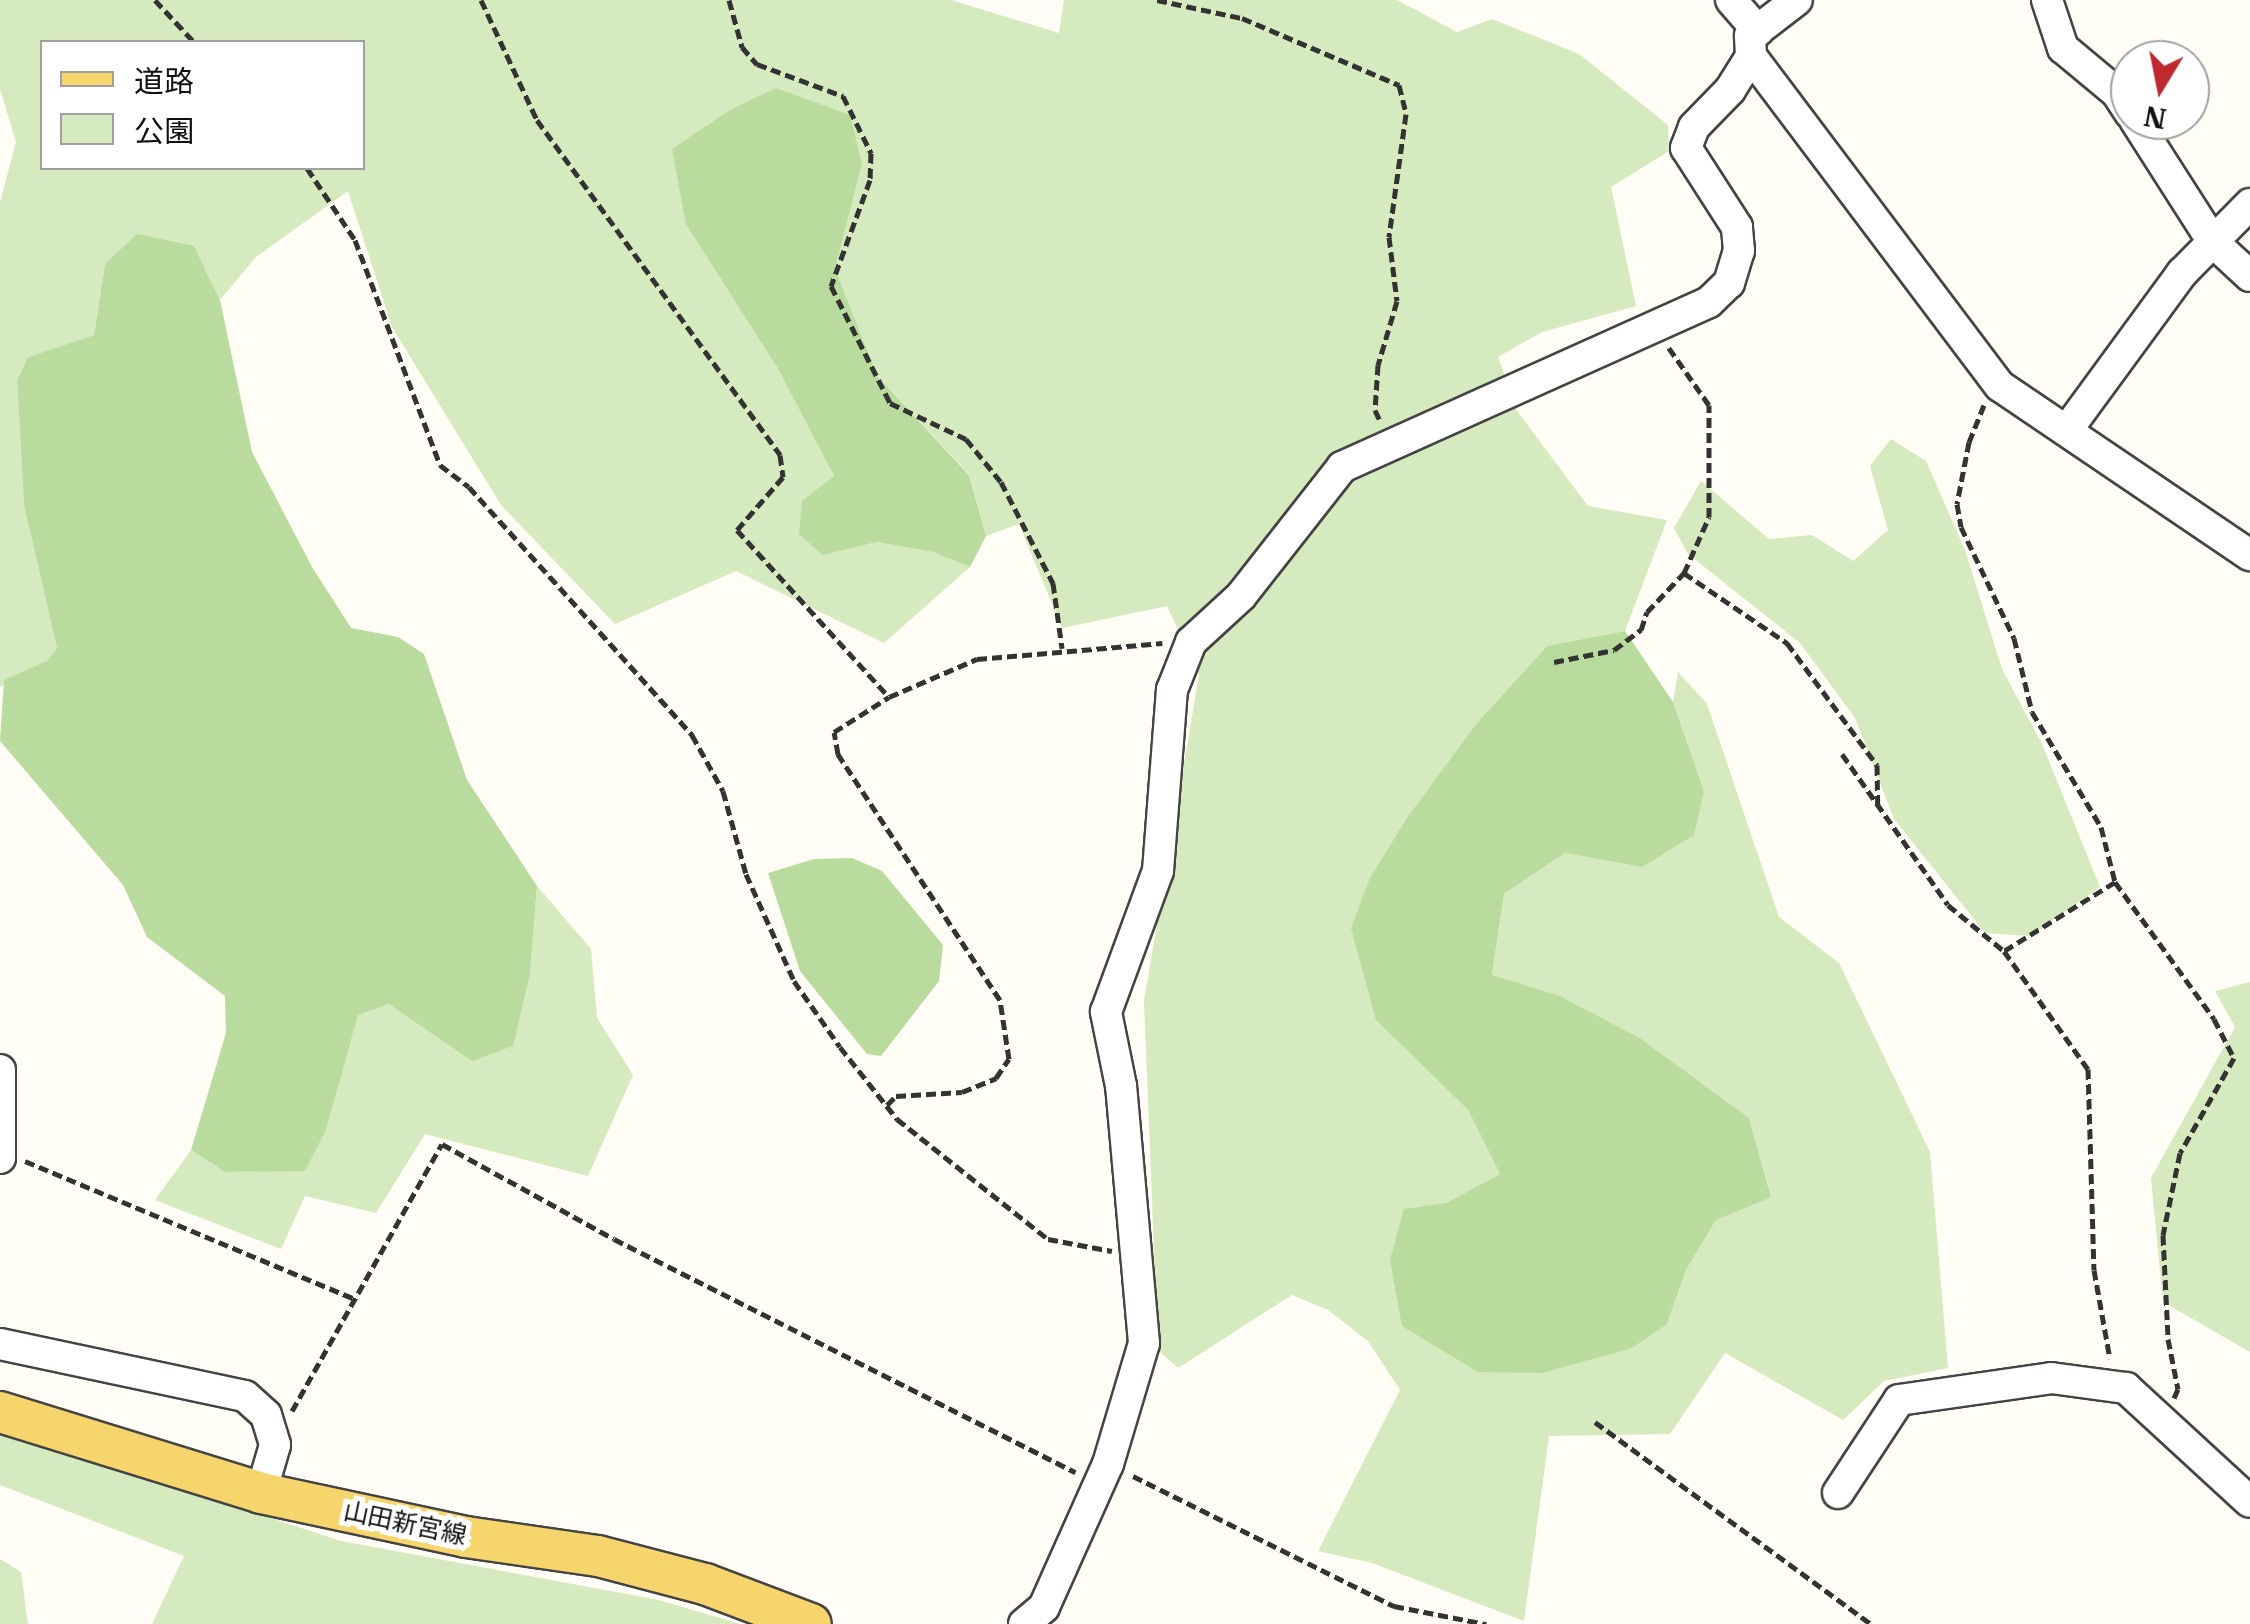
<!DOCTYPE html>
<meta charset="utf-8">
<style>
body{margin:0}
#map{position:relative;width:2250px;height:1624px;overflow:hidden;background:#fffdf5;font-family:"IBM Plex Serif","Noto Sans JP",serif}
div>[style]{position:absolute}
.green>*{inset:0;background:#d5eabe}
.forest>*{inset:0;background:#b9db9d}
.path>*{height:5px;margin-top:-2.5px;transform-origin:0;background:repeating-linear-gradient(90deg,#333 0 10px,transparent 0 15px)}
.roads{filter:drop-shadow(2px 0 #444) drop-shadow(-2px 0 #444) drop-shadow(0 2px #444) drop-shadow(0 -2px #444)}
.minor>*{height:30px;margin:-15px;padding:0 15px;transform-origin:15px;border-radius:15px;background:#fff}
.major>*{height:40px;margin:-20px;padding:0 20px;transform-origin:20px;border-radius:20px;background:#f6d56d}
span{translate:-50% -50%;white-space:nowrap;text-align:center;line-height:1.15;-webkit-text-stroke:10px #fff;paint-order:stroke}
.street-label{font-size:25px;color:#111}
.legend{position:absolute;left:40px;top:40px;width:325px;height:130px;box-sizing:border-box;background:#fff;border:2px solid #a0a0a0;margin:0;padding:12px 18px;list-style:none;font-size:30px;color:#111}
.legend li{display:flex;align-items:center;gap:20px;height:50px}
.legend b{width:50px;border:2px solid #a0a0a0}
.north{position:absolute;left:2110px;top:40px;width:100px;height:100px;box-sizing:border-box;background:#fff;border:2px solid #a0a0a0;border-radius:50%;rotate:190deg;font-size:28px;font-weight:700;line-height:40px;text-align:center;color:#111}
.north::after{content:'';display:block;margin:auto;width:35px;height:45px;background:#c12930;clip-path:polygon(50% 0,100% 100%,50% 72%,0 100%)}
</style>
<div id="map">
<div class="green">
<div style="clip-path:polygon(evenodd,0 0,951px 0,1059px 33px,1064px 0,1397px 0,1457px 32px,1492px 19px,1579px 54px,1668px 125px,1669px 151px,1611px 187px,1636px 306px,1542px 332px,1498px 357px,1517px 411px,1588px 506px,1667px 520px,1625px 631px,1547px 646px,1477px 723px,1370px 878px,1376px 1020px,1468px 1110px,1500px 1174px,1446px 1203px,1667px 1324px,1686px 1270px,1716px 1220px,1771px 1196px,1749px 1118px,1640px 1038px,1560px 996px,1492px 976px,1504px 894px,1565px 853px,1642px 867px,1704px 791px,1673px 702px,1678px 672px,1707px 704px,1779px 917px,1839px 963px,1930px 1152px,1948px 1368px,1884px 1381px,1843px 1420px,1725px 1353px,1670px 1434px,1549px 1436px,1524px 1621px,1372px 1563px,1318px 1551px,1400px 1390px,1368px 1341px,1328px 1310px,1292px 1295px,1178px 1368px,1158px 1350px,1144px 1001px,1199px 675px,1167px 606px,1062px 628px,1019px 524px,986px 536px,969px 474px,878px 377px,835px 269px,862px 164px,777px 367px,834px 476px,823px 555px,877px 542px,933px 552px,970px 567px,884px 643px,736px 571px,615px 624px,501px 505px,392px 327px,348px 191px,256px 257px,220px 300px,194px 246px,105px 264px,94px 335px,28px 357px,17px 380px,24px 504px,57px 648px,47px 661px,0 687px,0 202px,16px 142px,0 89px,0 0,42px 42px,362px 42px,362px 168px,42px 168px,42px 42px)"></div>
<div style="clip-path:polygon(1891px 439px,1926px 461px,1965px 550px,2002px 669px,2042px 744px,2100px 887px,2031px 936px,1985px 933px,1894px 819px,1855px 718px,1800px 643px,1688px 554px,1674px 528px,1701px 481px,1769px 539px,1812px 535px,1853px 561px,1888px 530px,1870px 466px)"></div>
<div style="clip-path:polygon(537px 886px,591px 949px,597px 1018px,633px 1075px,588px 1176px,425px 1134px,376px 1213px,305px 1196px,281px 1249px,155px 1200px,191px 1150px,225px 1172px,305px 1170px,326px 1130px,357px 1015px,389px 1004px,425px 1027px,530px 974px)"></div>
<div style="clip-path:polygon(2250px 982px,2250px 1352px,2163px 1302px,2151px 1178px,2235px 1027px,2215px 991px)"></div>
<div style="clip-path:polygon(0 1429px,341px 1541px,659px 1600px,740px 1624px,152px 1624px,184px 1556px,0 1485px)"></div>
<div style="clip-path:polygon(0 1559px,21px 1572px,28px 1624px,0 1624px)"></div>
</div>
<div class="forest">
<div style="clip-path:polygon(776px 88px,850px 115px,862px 164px,835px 269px,878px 377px,969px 475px,986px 536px,970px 567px,933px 552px,877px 542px,823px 555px,799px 534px,802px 501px,834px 476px,777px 367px,686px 224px,672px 149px,730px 110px)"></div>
<div style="clip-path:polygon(137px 234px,194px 246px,220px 300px,252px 452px,312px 567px,351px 628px,398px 637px,424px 654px,467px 780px,537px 886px,530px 974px,513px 1046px,472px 1061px,389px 1004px,358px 1015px,326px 1130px,305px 1171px,225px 1172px,191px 1150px,226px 1033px,225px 996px,147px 937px,123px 885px,0 741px,4px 680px,47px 661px,57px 648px,24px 505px,17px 380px,28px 357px,94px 335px,105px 264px)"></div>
<div style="clip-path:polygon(1625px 631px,1673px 702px,1704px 791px,1694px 835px,1642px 867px,1565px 853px,1504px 894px,1492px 975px,1560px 996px,1640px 1038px,1749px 1118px,1771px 1197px,1716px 1220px,1686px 1270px,1667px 1324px,1632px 1348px,1542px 1373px,1478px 1372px,1402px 1326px,1390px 1260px,1404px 1209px,1446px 1203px,1500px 1174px,1468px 1110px,1376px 1020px,1351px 928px,1370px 878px,1407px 818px,1477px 723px,1547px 646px)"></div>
<div style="clip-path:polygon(852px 858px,882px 871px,943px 945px,939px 981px,881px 1056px,867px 1054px,800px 971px,768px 873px,814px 859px)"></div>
</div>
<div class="path">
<div style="left:155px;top:0;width:57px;rotate:47.1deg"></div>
<div style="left:481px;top:0;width:132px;rotate:65deg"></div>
<div style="left:537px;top:120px;width:414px;rotate:54deg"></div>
<div style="left:780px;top:455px;width:22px;rotate:82deg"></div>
<div style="left:783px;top:477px;width:70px;rotate:131deg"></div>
<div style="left:737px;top:530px;width:226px;rotate:47.7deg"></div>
<div style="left:889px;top:697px;width:96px;rotate:-23.4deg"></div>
<div style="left:977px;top:659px;width:186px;rotate:-4.9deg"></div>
<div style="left:729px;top:0;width:49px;rotate:74.5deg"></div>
<div style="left:742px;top:47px;width:23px;rotate:49deg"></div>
<div style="left:757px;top:64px;width:92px;rotate:20.4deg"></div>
<div style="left:843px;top:96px;width:64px;rotate:63.8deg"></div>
<div style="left:871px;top:153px;width:27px;rotate:92deg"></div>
<div style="left:870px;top:180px;width:113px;rotate:110.2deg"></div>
<div style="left:831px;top:286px;width:131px;rotate:63.2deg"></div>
<div style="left:890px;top:403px;width:84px;rotate:25.3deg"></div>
<div style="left:966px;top:439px;width:55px;rotate:50.9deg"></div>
<div style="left:1001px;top:482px;width:114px;rotate:62.8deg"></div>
<div style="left:1053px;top:583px;width:66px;rotate:82.1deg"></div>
<div style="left:1157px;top:0;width:87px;rotate:12deg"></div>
<div style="left:1242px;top:18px;width:171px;rotate:23.1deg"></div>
<div style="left:1399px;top:85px;width:30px;rotate:76deg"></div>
<div style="left:1406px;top:114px;width:124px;rotate:97.9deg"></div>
<div style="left:1389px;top:237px;width:64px;rotate:82.9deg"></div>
<div style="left:1397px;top:301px;width:67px;rotate:106.5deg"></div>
<div style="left:1378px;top:365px;width:45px;rotate:93.8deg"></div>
<div style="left:1375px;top:410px;width:14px;rotate:65deg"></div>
<div style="left:307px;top:168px;width:87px;rotate:56.3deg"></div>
<div style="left:355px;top:240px;width:241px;rotate:69.3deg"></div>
<div style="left:440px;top:465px;width:36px;rotate:37deg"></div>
<div style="left:469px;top:487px;width:334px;rotate:48deg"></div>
<div style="left:692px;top:735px;width:64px;rotate:61deg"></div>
<div style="left:723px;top:791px;width:86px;rotate:74.5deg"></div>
<div style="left:746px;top:874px;width:117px;rotate:65.8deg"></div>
<div style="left:794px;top:981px;width:80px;rotate:55.1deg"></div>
<div style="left:840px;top:1047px;width:92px;rotate:51.6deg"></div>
<div style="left:897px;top:1119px;width:193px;rotate:38.5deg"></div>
<div style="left:1048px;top:1239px;width:65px;rotate:10.6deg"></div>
<div style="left:1984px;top:405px;width:40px;rotate:112deg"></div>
<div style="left:1969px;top:442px;width:63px;rotate:101deg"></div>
<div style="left:1957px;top:504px;width:23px;rotate:80deg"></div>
<div style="left:1961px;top:527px;width:123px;rotate:64.5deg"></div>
<div style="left:2014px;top:638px;width:76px;rotate:76.3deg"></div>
<div style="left:2032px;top:712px;width:134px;rotate:59deg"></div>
<div style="left:2101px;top:827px;width:57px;rotate:75.7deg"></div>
<div style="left:2115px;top:882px;width:131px;rotate:148.1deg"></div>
<div style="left:2004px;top:951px;width:145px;rotate:54.6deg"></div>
<div style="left:2088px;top:1069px;width:201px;rotate:88.3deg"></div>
<div style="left:2094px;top:1270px;width:90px;rotate:79.8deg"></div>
<div style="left:1684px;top:573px;width:125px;rotate:34.2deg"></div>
<div style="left:1787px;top:643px;width:152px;rotate:53.6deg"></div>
<div style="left:1877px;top:765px;width:39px;rotate:89deg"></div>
<div style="left:1554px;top:662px;width:61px;rotate:-11.3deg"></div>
<div style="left:1614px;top:650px;width:34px;rotate:-37deg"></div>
<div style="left:1641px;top:630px;width:19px;rotate:-72deg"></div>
<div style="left:1647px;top:612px;width:54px;rotate:-46.5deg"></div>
<div style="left:1684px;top:573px;width:61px;rotate:-65.9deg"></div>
<div style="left:1709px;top:517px;width:112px;rotate:-90deg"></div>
<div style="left:1709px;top:405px;width:70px;rotate:-125.1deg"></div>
<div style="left:1842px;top:754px;width:184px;rotate:54.9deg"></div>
<div style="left:1948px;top:905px;width:72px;rotate:39.4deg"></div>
<div style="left:2115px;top:882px;width:169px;rotate:54.1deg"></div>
<div style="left:2214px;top:1019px;width:44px;rotate:62.9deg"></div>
<div style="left:2234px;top:1058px;width:109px;rotate:119.6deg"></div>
<div style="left:2180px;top:1153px;width:84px;rotate:101.7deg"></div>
<div style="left:2163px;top:1235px;width:104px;rotate:87.2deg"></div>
<div style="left:2168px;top:1339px;width:51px;rotate:78.7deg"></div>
<div style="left:2178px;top:1389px;width:10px;rotate:114deg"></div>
<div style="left:887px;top:1105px;width:13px;rotate:-45deg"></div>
<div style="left:896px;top:1096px;width:66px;rotate:-3.5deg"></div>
<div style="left:962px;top:1092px;width:37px;rotate:-22deg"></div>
<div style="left:996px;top:1078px;width:23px;rotate:-56deg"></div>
<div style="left:1009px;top:1059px;width:60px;rotate:-98.7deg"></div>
<div style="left:1000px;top:1000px;width:295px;rotate:-123.4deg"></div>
<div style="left:838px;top:754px;width:22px;rotate:-100deg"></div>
<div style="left:834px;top:732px;width:65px;rotate:-32.5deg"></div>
<div style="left:25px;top:1161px;width:358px;rotate:22.7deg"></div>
<div style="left:292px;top:1411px;width:306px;rotate:-60.7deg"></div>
<div style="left:442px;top:1144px;width:196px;rotate:28.9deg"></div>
<div style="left:614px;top:1239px;width:517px;rotate:26.81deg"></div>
<div style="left:1595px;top:1422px;width:342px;rotate:36.2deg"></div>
<div style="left:1133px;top:1476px;width:292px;rotate:26.5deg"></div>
<div style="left:1394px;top:1606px;width:94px;rotate:11.1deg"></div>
</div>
<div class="roads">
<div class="minor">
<div style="left:1731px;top:0;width:41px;rotate:48.9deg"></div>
<div style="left:2047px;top:0;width:51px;rotate:71.6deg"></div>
<div style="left:2063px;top:48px;width:70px;rotate:39.8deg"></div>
<div style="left:2117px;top:93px;width:24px;rotate:57deg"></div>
<div style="left:1751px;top:56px;width:413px;rotate:53deg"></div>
<div style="left:2000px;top:386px;width:302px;rotate:34.1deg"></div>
<div style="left:2135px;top:120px;width:145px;rotate:57.4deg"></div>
<div style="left:2213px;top:242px;width:50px;rotate:42.6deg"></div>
<div style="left:2067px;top:430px;width:195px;rotate:-53.8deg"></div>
<div style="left:2182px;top:273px;width:97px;rotate:-45.4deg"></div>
<div style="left:0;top:1070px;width:88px;rotate:90deg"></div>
<div style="left:0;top:1344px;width:250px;rotate:12deg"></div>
<div style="left:245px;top:1396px;width:28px;rotate:42deg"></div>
<div style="left:266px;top:1415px;width:31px;rotate:73deg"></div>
<div style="left:275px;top:1445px;width:50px;rotate:106.3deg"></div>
<div style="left:1838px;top:1493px;width:111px;rotate:-56.7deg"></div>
<div style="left:1899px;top:1400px;width:154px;rotate:-8.2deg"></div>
<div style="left:2051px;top:1378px;width:76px;rotate:7.6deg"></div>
<div style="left:2126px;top:1388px;width:168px;rotate:42.6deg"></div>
<div style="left:1024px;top:1624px;width:26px;rotate:-40deg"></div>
<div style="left:1044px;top:1607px;width:157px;rotate:-65.9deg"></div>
<div style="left:1108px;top:1464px;width:126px;rotate:-73.4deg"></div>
<div style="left:1144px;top:1343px;width:258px;rotate:-95.1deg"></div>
<div style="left:1121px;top:1086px;width:76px;rotate:-101.5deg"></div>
<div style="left:1106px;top:1012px;width:150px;rotate:-69.8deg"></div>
<div style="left:1158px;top:871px;width:182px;rotate:-85.6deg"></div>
<div style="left:1172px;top:690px;width:52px;rotate:-68.4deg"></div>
<div style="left:1191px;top:642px;width:68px;rotate:-42.6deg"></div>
<div style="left:1241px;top:596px;width:164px;rotate:-51.9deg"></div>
<div style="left:1342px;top:467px;width:402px;rotate:-24.2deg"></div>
<div style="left:1709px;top:302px;width:28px;rotate:-44deg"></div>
<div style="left:1729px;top:283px;width:34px;rotate:-73deg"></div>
<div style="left:1739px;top:251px;width:24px;rotate:-95deg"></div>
<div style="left:1737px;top:227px;width:94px;rotate:-122.8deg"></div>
<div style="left:1686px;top:148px;width:22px;rotate:-69deg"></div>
<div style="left:1694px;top:127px;width:52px;rotate:-45.8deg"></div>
<div style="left:1730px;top:90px;width:40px;rotate:-58deg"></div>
<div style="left:1751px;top:56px;width:20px;rotate:-93deg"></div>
<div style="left:1750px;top:36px;width:59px;rotate:-37.5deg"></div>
</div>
<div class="major">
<div style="left:0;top:1412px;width:273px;rotate:17.2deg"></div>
<div style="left:261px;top:1493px;width:210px;rotate:12.1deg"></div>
<div style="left:466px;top:1537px;width:133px;rotate:8.2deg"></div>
<div style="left:598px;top:1556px;width:111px;rotate:14.7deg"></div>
<div style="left:705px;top:1584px;width:113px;rotate:20.7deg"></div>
</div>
</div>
<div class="street-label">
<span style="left:405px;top:1523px;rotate:12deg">山田新宮線</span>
</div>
<ul class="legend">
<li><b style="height:12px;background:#f6d56d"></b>道路</li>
<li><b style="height:28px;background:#d5eabe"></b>公園</li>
</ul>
<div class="north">N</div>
</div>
